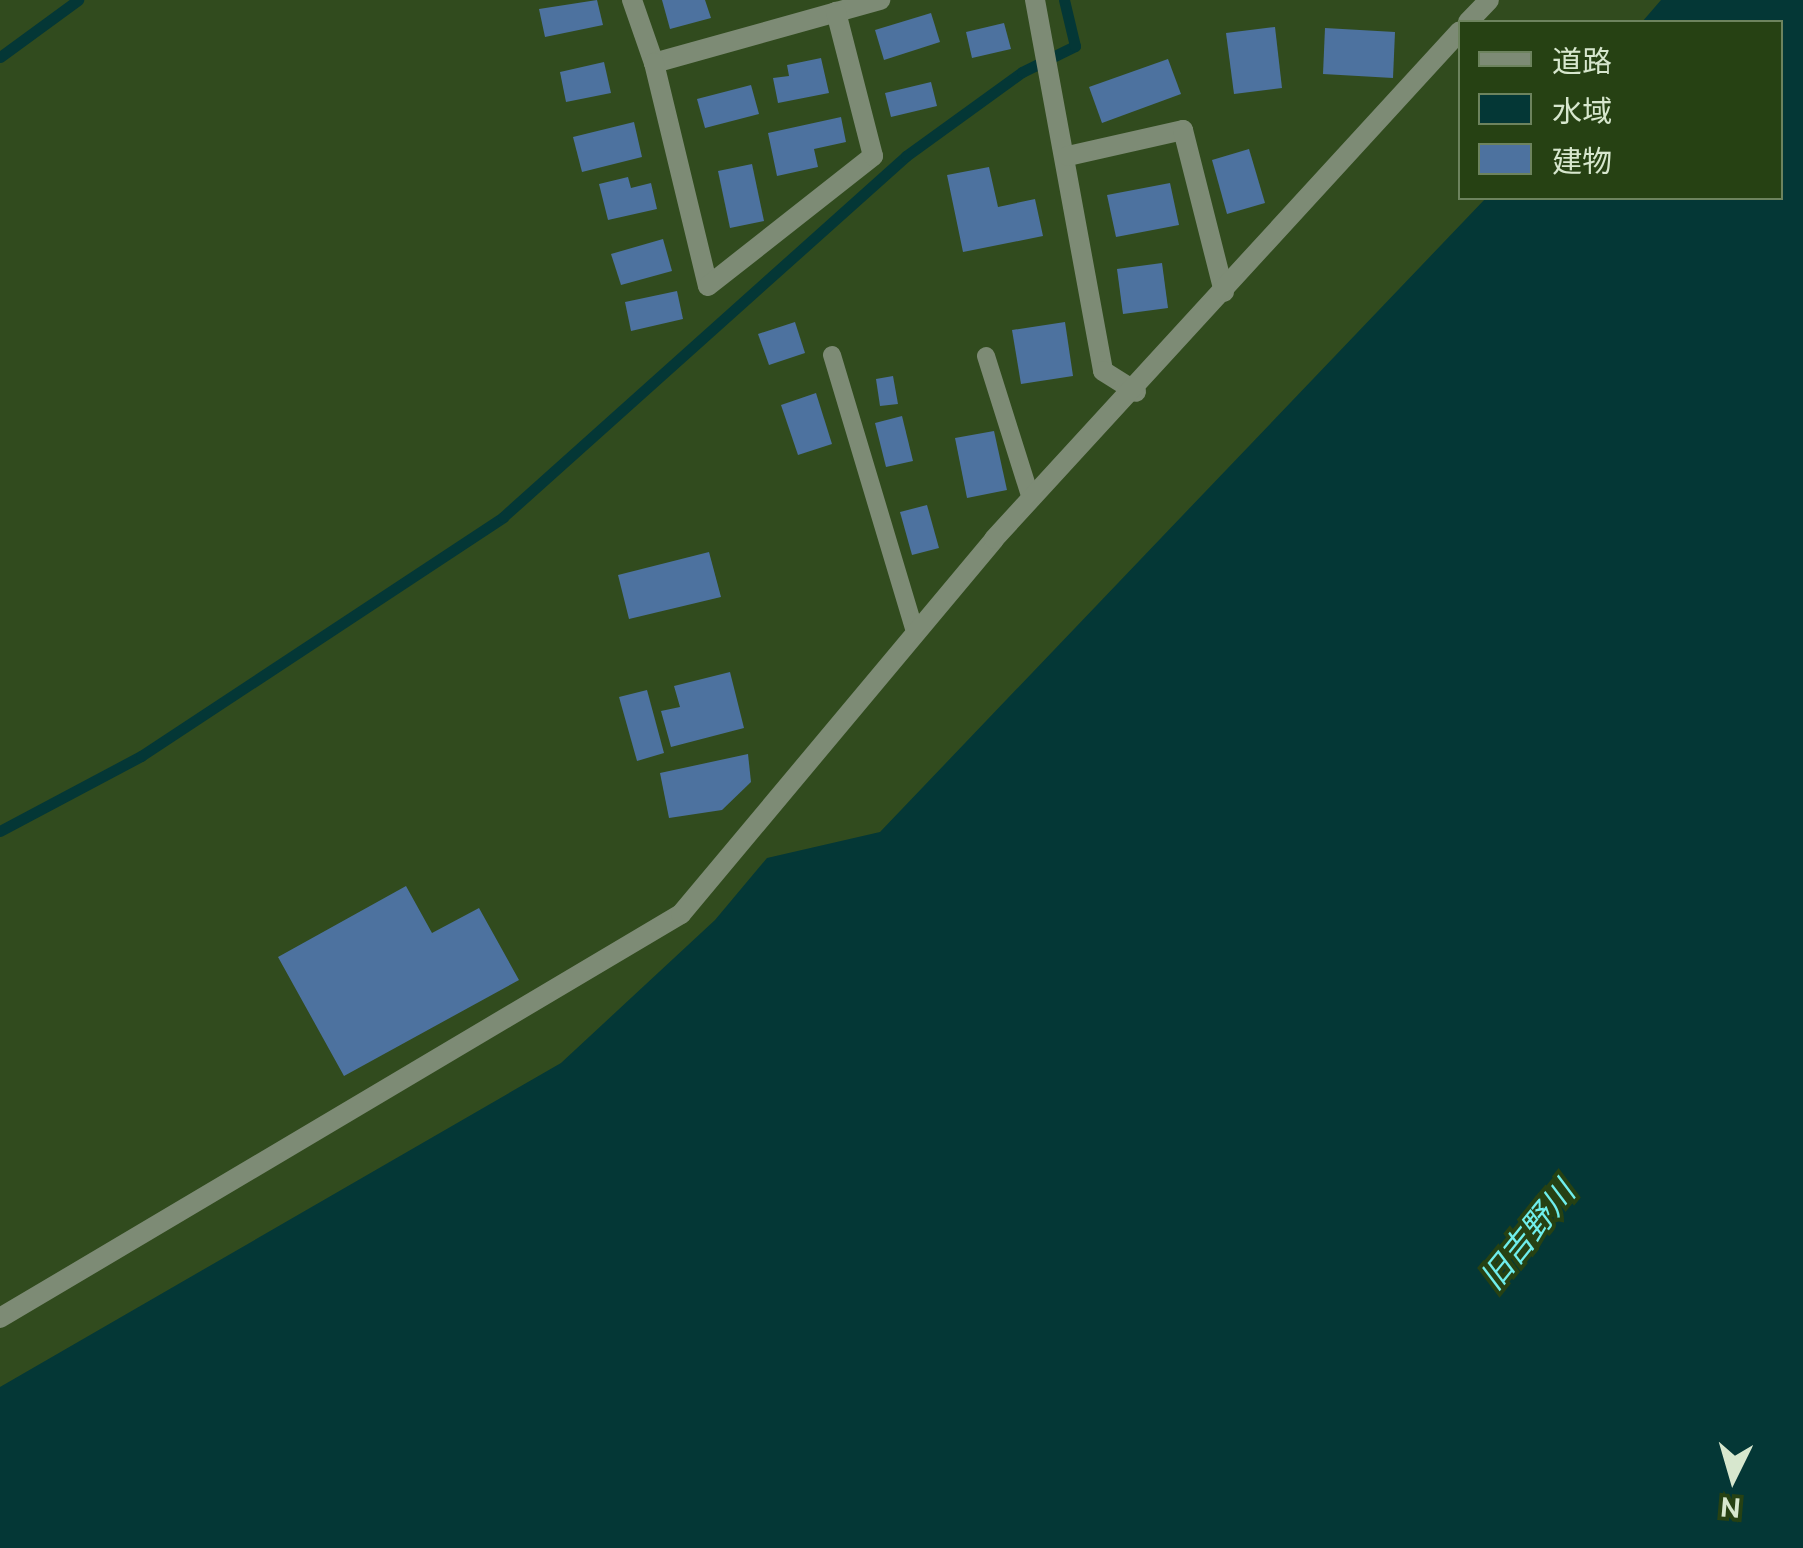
<!DOCTYPE html>
<meta charset="utf-8">
<style>
body{margin:0}
#map{position:relative;width:1803px;height:1548px;overflow:hidden;background:#314b1e;font-family:Ubuntu,"Noto Sans JP",sans-serif}
div>[style]{position:absolute}
.water>*{inset:0;background:#043736}
.stream>*{height:11px;margin:-5.5px;padding:0 5.5px;transform-origin:5.5px;border-radius:5.5px;background:#043736}
.building>*{inset:0;background:#4d729f}
.service>*{height:18px;margin:-9px;padding:0 9px;transform-origin:9px;border-radius:9px;background:#7d8b75}
.minor>*{height:20px;margin:-10px;padding:0 10px;transform-origin:10px;border-radius:10px;background:#7d8b75}
span{translate:-50% -50%;white-space:nowrap;text-align:center;line-height:1.15;-webkit-text-stroke:8px #264113;paint-order:stroke}
.water-label{font-size:32px;color:#6feeec;font-style:italic}
.legend{position:absolute;left:1458px;top:20px;width:325px;height:180px;box-sizing:border-box;background:#264113;border:2px solid #6d835e;margin:0;padding:12px 18px;list-style:none;font-size:30px;color:#d7e7ce}
.legend li{display:flex;align-items:center;gap:20px;height:50px}
.legend b{width:50px;border:2px solid #6d835e}
.north{position:absolute;left:1683px;top:1428px;width:100px;height:100px;-webkit-text-stroke:8px #264113;paint-order:stroke;rotate:185deg;font-size:28px;font-weight:700;line-height:40px;text-align:center;color:#d7e7ce}
.north::after{content:'';display:block;margin:auto;width:35px;height:45px;background:#d7e7ce;clip-path:polygon(50% 0,100% 100%,50% 72%,0 100%)}
</style>
<div id="map">
<div class="water">
<div style="clip-path:polygon(1661px 0,1803px 0,1803px 1548px,0 1548px,0 1387px,561px 1063px,715px 920px,767px 858px,880px 832px,1486px 198px,1780px 198px,1780px 22px,1642px 22px)"></div>
</div>
<div class="stream">
<div style="left:0;top:57px;width:97px;rotate:-36.2deg"></div>
<div style="left:0;top:831px;width:160px;rotate:-28deg"></div>
<div style="left:141px;top:756px;width:434px;rotate:-33.4deg"></div>
<div style="left:503px;top:517px;width:541px;rotate:-41.85deg"></div>
<div style="left:906px;top:156px;width:143px;rotate:-35.9deg"></div>
<div style="left:1022px;top:72px;width:59px;rotate:-26.1deg"></div>
<div style="left:1075px;top:46px;width:47px;rotate:-103.4deg"></div>
</div>
<div class="building">
<div style="clip-path:polygon(597px 0,603px 25px,545px 37px,539px 9px)"></div>
<div style="clip-path:polygon(662px 0,705px 0,711px 18px,670px 29px)"></div>
<div style="clip-path:polygon(931px 13px,940px 42px,884px 60px,875px 30px)"></div>
<div style="clip-path:polygon(1004px 23px,1011px 49px,972px 58px,966px 32px)"></div>
<div style="clip-path:polygon(1275px 27px,1282px 88px,1234px 94px,1226px 33px)"></div>
<div style="clip-path:polygon(1325px 28px,1395px 32px,1393px 78px,1323px 74px)"></div>
<div style="clip-path:polygon(821px 58px,829px 93px,778px 103px,773px 78px,789px 76px,787px 65px)"></div>
<div style="clip-path:polygon(1168px 59px,1181px 94px,1102px 123px,1089px 87px)"></div>
<div style="clip-path:polygon(604px 62px,611px 93px,566px 102px,560px 72px)"></div>
<div style="clip-path:polygon(931px 82px,937px 106px,891px 117px,885px 93px)"></div>
<div style="clip-path:polygon(751px 85px,759px 114px,705px 128px,697px 99px)"></div>
<div style="clip-path:polygon(841px 117px,846px 142px,814px 149px,818px 167px,777px 176px,768px 133px)"></div>
<div style="clip-path:polygon(634px 122px,642px 157px,582px 172px,573px 137px)"></div>
<div style="clip-path:polygon(1249px 149px,1265px 203px,1227px 214px,1212px 160px)"></div>
<div style="clip-path:polygon(752px 164px,764px 221px,730px 228px,718px 171px)"></div>
<div style="clip-path:polygon(989px 167px,998px 207px,1035px 199px,1043px 236px,963px 252px,947px 175px)"></div>
<div style="clip-path:polygon(628px 177px,631px 188px,651px 183px,657px 209px,608px 220px,599px 184px)"></div>
<div style="clip-path:polygon(1170px 183px,1179px 225px,1116px 237px,1107px 195px)"></div>
<div style="clip-path:polygon(663px 239px,672px 271px,621px 285px,611px 254px)"></div>
<div style="clip-path:polygon(1162px 263px,1168px 308px,1123px 314px,1117px 269px)"></div>
<div style="clip-path:polygon(677px 291px,683px 319px,631px 331px,625px 302px)"></div>
<div style="clip-path:polygon(795px 322px,805px 353px,769px 365px,758px 334px)"></div>
<div style="clip-path:polygon(1065px 322px,1073px 376px,1021px 384px,1012px 330px)"></div>
<div style="clip-path:polygon(893px 376px,898px 404px,880px 406px,876px 379px)"></div>
<div style="clip-path:polygon(816px 393px,832px 444px,798px 455px,781px 405px)"></div>
<div style="clip-path:polygon(902px 416px,913px 461px,886px 467px,875px 423px)"></div>
<div style="clip-path:polygon(994px 431px,1007px 490px,967px 498px,955px 438px)"></div>
<div style="clip-path:polygon(927px 505px,939px 548px,912px 555px,900px 512px)"></div>
<div style="clip-path:polygon(709px 552px,721px 597px,629px 619px,618px 575px)"></div>
<div style="clip-path:polygon(730px 672px,744px 728px,671px 747px,661px 711px,680px 707px,674px 686px)"></div>
<div style="clip-path:polygon(647px 690px,664px 753px,637px 761px,619px 697px)"></div>
<div style="clip-path:polygon(748px 754px,751px 782px,722px 810px,669px 818px,660px 773px)"></div>
<div style="clip-path:polygon(406px 886px,432px 933px,479px 908px,519px 980px,344px 1076px,278px 957px)"></div>
</div>
<div class="service">
<div style="left:832px;top:355px;width:289px;rotate:73.3deg"></div>
<div style="left:986px;top:356px;width:150px;rotate:72.5deg"></div>
</div>
<div class="minor">
<div style="left:632px;top:0;width:67px;rotate:70.8deg"></div>
<div style="left:654px;top:63px;width:235px;rotate:-15.6deg"></div>
<div style="left:1035px;top:0;width:377px;rotate:79.6deg"></div>
<div style="left:1103px;top:371px;width:39px;rotate:32deg"></div>
<div style="left:1468px;top:22px;width:30px;rotate:-46deg"></div>
<div style="left:654px;top:63px;width:229px;rotate:76.4deg"></div>
<div style="left:708px;top:286px;width:210px;rotate:-38.2deg"></div>
<div style="left:873px;top:156px;width:149px;rotate:-104.4deg"></div>
<div style="left:1068px;top:156px;width:118px;rotate:-12.7deg"></div>
<div style="left:1183px;top:130px;width:167px;rotate:75.8deg"></div>
<div style="left:0;top:1318px;width:792px;rotate:-30.68deg"></div>
<div style="left:681px;top:914px;width:488px;rotate:-50.1deg"></div>
<div style="left:994px;top:539px;width:689px;rotate:-47.47deg"></div>
</div>
<div class="water-label">
<span style="left:1527px;top:1235px;rotate:-51deg">旧吉野川</span>
</div>
<ul class="legend">
<li><b style="height:12px;background:#7d8b75"></b>道路</li>
<li><b style="height:28px;background:#043736"></b>水域</li>
<li><b style="height:28px;background:#4d729f"></b>建物</li>
</ul>
<div class="north">N</div>
</div>
